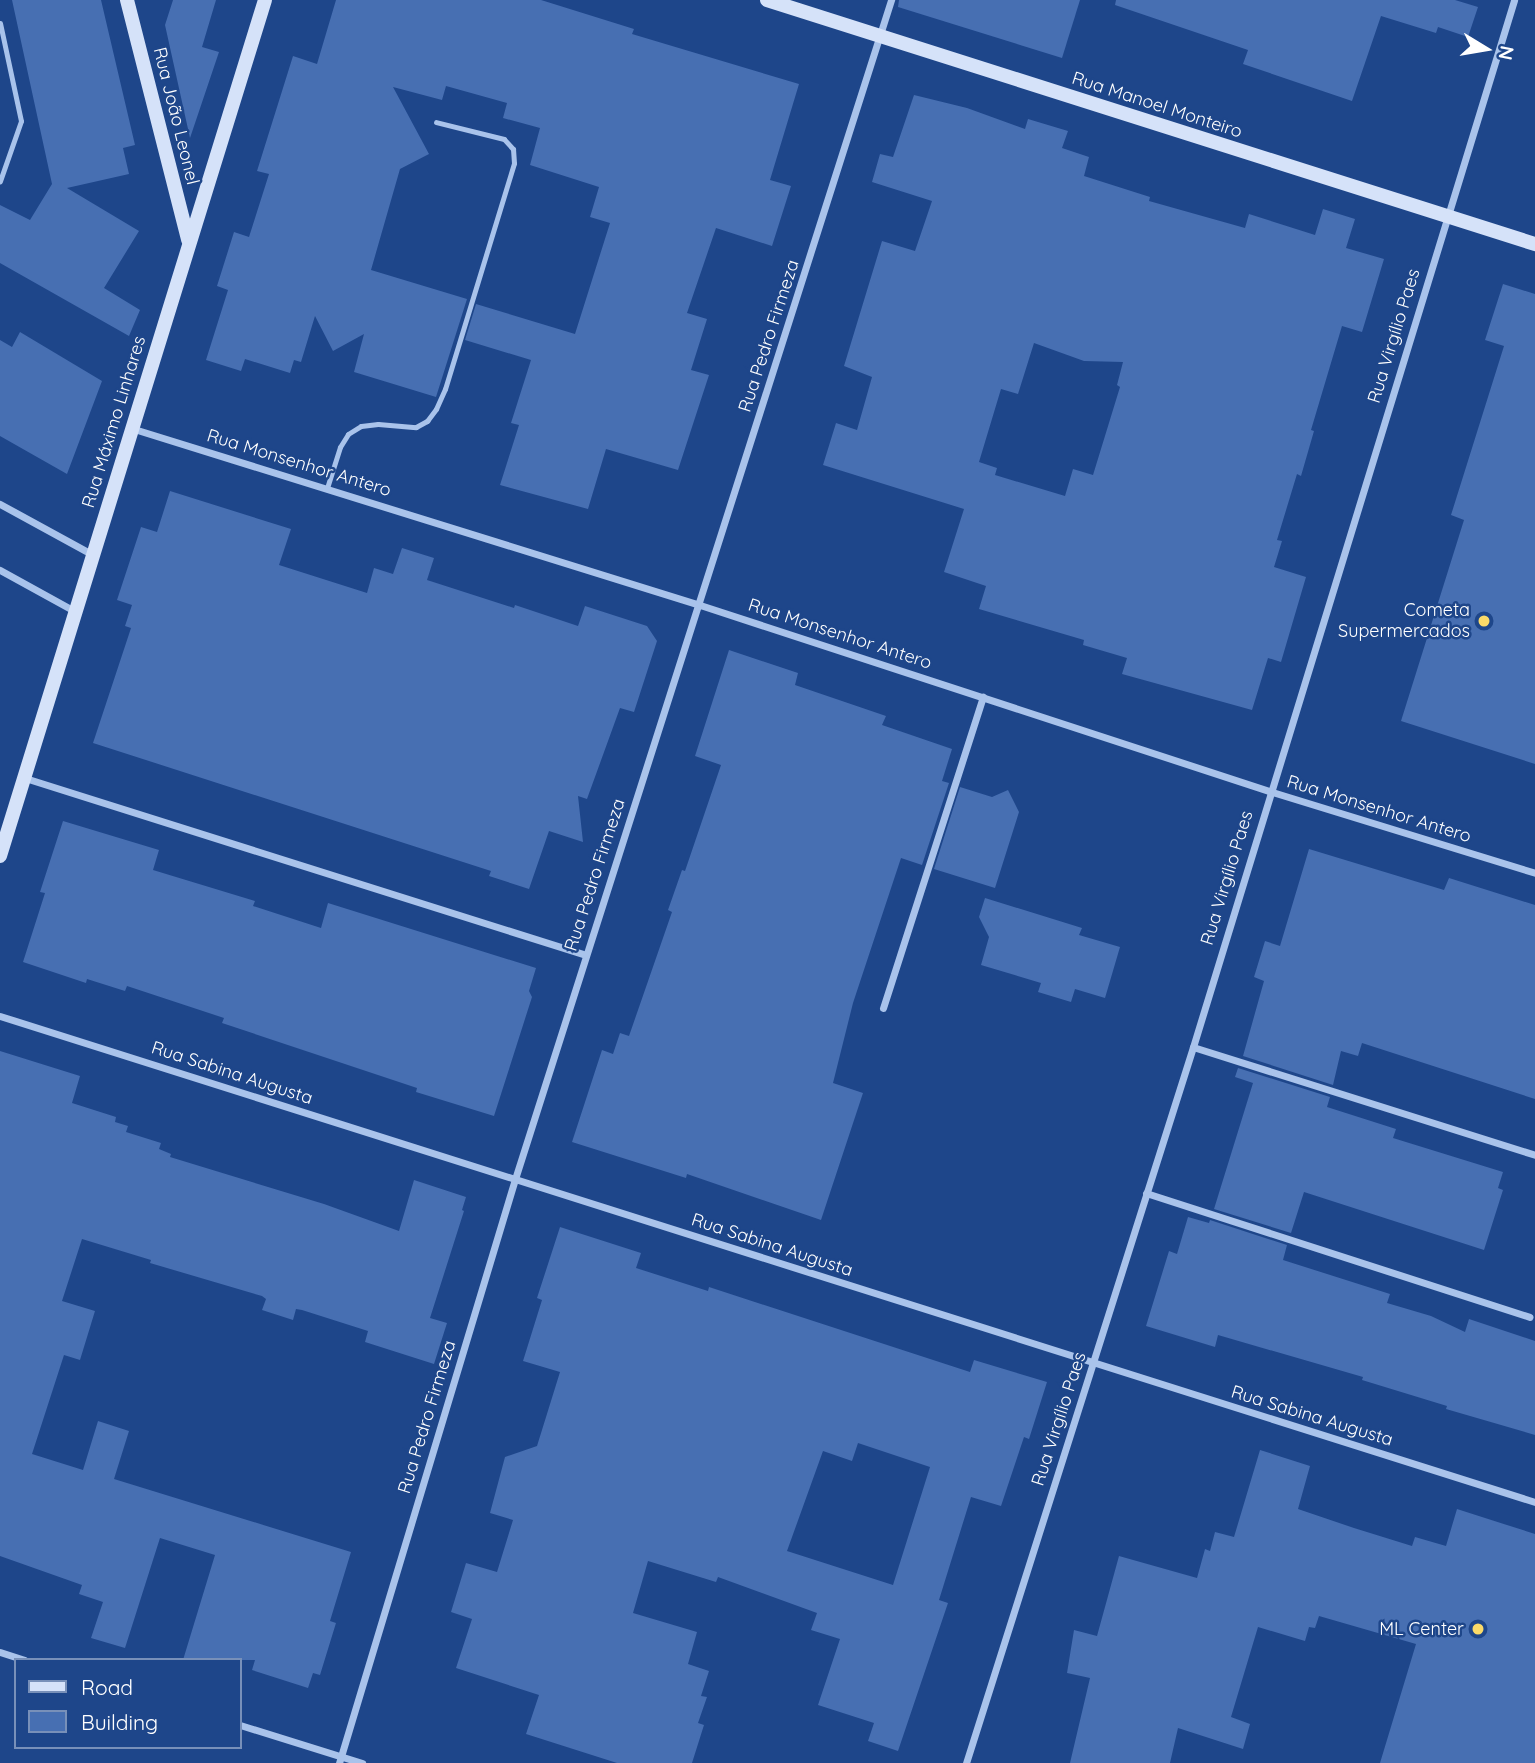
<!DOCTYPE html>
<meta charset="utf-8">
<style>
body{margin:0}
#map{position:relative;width:1535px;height:1763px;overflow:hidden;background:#1e468a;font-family:Quicksand,sans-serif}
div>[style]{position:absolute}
.building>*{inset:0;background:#476fb2}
.lane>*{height:5px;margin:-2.5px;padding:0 2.5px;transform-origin:2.5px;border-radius:2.5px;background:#a9c3eb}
.street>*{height:7px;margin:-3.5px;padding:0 3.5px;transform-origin:3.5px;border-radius:3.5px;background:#a9c3eb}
.secondary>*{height:14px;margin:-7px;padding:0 7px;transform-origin:7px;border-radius:7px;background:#d5e2f9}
.dots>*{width:19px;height:19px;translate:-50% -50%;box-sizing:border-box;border:4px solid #1e468a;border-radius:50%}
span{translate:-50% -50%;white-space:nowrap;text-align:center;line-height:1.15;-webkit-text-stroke:5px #1e468a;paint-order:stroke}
.street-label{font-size:18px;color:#fff}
.poi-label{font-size:18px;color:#fff}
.right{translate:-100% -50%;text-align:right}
.legend{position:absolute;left:14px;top:1658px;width:228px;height:91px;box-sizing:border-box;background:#1e468a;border:2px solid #7890b9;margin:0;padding:9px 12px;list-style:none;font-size:21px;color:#fff}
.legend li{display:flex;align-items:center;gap:14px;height:35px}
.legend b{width:35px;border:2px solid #7890b9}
.north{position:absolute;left:1451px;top:14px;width:70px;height:70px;-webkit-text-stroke:5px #1e468a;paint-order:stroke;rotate:101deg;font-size:19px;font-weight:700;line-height:28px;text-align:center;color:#fff}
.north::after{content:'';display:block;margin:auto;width:24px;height:32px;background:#fff;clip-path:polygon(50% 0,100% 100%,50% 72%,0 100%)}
</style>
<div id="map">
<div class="building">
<div style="clip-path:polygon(12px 0,101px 0,135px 145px,123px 148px,129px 174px,67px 188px,139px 231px,104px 288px,140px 310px,129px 336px,0 263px,0 205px,30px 220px,52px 184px)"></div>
<div style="clip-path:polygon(173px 0,216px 0,202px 47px,219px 52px,190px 138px,165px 25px)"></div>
<div style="clip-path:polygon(336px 0,541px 0,634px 29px,632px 34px,799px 84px,770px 180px,791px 186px,772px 246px,716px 228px,687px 313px,707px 319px,691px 370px,709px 375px,678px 470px,606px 449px,588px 509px,500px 485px,519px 425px,511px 423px,531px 360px,465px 340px,476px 304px,575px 334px,610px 223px,590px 217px,599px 187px,530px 165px,540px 128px,503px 118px,507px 103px,446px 86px,442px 100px,393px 87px,429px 154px,400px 169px,371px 270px,467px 299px,436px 397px,354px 372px,364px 334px,333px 351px,315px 316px,301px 362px,294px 360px,290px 373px,245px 359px,241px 371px,206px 360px,228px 290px,217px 286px,234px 232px,249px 237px,269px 174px,257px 171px,293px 56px,317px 64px)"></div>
<div style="clip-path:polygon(899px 0,1080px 0,1062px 58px,898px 7px)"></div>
<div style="clip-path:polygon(1116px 0,1455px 0,1478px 7px,1468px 37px,1438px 27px,1436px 33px,1381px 16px,1352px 101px,1243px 64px,1248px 50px,1115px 5px)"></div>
<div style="clip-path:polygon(evenodd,914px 95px,967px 108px,1025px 129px,1028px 119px,1068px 131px,1062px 148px,1089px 157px,1084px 176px,1150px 197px,1149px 201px,1245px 228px,1249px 214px,1315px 235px,1323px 209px,1355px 219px,1346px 248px,1384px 259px,1362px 332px,1342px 326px,1311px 430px,1314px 431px,1301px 476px,1297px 474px,1277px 540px,1282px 541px,1274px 567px,1306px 577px,1281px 662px,1268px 658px,1252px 710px,1122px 674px,1127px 658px,1083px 645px,1084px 640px,979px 609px,986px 586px,944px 572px,964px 509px,823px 465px,836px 423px,857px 430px,872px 377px,844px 366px,882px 241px,915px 251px,932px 201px,872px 182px,880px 154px,893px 157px,914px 95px,1034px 343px,1084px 361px,1123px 362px,1117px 385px,1120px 387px,1093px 475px,1073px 469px,1065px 496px,995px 475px,997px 468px,979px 462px,1001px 389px,1018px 394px,1034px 343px)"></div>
<div style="clip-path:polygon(1503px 284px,1535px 294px,1535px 764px,1401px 721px,1464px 520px,1451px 515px,1504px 346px,1485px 340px)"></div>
<div style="clip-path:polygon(20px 332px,102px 381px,67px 474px,0 436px,0 340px,12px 347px)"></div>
<div style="clip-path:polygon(170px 491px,291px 529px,279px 565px,367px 593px,374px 568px,393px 574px,402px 548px,434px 558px,427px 580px,514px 608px,515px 605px,578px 626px,585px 606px,647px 626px,657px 641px,634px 712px,620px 708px,587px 799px,578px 796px,583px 842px,549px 831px,529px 889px,489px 876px,491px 871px,93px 743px,131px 628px,125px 626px,132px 605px,117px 600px,141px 527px,157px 532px)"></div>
<div style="clip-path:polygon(729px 650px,798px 673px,795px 685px,886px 716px,882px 725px,952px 749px,942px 781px,949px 783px,922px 865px,901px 858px,853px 1003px,833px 1083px,863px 1093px,821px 1220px,687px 1174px,686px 1178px,572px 1142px,602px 1050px,613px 1054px,620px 1033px,629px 1036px,672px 912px,668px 910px,682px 870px,685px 871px,721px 765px,695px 756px)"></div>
<div style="clip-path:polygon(960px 787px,992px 797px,1008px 790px,1019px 812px,995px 888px,934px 869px)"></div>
<div style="clip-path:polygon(63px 821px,159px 850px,153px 870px,255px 901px,253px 906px,321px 928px,328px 903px,536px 968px,529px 991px,532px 997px,494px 1116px,416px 1092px,417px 1088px,222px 1023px,224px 1018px,127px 986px,125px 991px,87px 979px,86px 983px,23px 962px,45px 893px,40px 892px)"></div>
<div style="clip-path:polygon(1309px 849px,1444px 890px,1449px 878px,1535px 905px,1535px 1099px,1362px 1043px,1358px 1056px,1341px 1051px,1333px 1085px,1243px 1056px,1264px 981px,1254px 977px,1265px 941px,1280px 946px)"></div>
<div style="clip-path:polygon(985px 898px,1082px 928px,1079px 935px,1120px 947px,1105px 998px,1075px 989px,1071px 1002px,1038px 992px,1041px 983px,981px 965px,989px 937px,979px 917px)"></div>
<div style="clip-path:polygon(0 1051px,80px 1076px,72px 1103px,116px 1117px,115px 1122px,128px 1126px,126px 1132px,161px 1143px,159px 1149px,171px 1154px,170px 1157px,324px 1204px,399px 1231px,414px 1180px,466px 1197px,462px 1210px,464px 1211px,430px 1318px,447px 1323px,434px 1364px,365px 1342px,368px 1331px,302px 1310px,296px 1309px,293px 1320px,262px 1310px,266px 1299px,262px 1296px,150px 1263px,151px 1260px,82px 1239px,62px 1301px,95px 1311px,80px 1360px,64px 1355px,32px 1454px,83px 1470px,98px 1421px,129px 1431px,114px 1479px,351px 1552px,330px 1621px,336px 1623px,320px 1675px,313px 1673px,308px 1688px,252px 1670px,255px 1660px,183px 1660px,215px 1555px,160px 1538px,125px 1648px,91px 1638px,103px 1602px,79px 1594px,82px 1585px,0 1556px)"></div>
<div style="clip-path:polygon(1238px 1068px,1330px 1097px,1327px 1107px,1396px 1129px,1393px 1138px,1503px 1172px,1498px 1188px,1503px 1190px,1484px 1250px,1304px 1192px,1291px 1233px,1214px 1209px,1253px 1083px,1235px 1077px)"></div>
<div style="clip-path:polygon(1188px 1217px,1209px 1223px,1210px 1220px,1287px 1245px,1283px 1260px,1390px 1294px,1387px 1303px,1431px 1316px,1465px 1332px,1469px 1319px,1535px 1341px,1535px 1435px,1446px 1409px,1447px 1406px,1362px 1380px,1363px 1377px,1218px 1335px,1215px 1347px,1146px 1326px,1169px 1251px,1177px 1254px)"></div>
<div style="clip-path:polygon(evenodd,560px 1227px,641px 1253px,636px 1268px,708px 1291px,709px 1287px,970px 1372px,974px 1360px,1047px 1382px,1029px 1439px,1024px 1437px,1001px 1506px,971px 1497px,939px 1600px,948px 1603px,898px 1751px,868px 1741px,874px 1723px,818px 1705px,840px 1639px,811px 1630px,817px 1613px,718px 1577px,716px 1582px,648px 1561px,633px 1613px,697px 1632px,688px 1664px,709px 1671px,701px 1696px,707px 1697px,698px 1723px,704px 1725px,692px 1763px,617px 1763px,526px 1734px,539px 1695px,456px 1668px,472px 1619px,451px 1612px,466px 1563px,497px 1572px,513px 1520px,490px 1513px,505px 1457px,537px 1446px,560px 1372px,523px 1361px,542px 1300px,537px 1298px,560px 1227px,858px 1443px,930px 1467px,893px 1585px,787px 1551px,823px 1451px,852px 1461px,858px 1443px)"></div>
<div style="clip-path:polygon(1260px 1450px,1310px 1466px,1298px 1509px,1354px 1528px,1412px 1546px,1415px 1537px,1446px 1546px,1457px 1509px,1535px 1534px,1535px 1763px,1380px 1763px,1416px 1644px,1319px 1616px,1315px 1628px,1309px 1627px,1305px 1641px,1258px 1627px,1231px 1717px,1250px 1724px,1243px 1749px,1178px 1728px,1170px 1763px,1070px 1763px,1090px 1678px,1067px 1673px,1074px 1630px,1097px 1636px,1119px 1556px,1197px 1578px,1205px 1549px,1210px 1551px,1215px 1532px,1234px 1537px)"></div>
</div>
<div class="lane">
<div style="left:0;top:23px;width:100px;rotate:77.9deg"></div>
<div style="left:21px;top:121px;width:64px;rotate:109.3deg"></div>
<div style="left:327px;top:488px;width:43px;rotate:-72.4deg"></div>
<div style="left:340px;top:447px;width:15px;rotate:-58deg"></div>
<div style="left:348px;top:434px;width:15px;rotate:-32deg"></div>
<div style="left:361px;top:426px;width:17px;rotate:-7deg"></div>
<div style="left:378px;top:424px;width:38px;rotate:5deg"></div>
<div style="left:416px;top:427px;width:13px;rotate:-29deg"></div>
<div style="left:427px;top:421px;width:15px;rotate:-53deg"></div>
<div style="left:436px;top:409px;width:22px;rotate:-66deg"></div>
<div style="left:445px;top:389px;width:236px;rotate:-73deg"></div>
<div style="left:514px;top:163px;width:14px;rotate:-94deg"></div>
<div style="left:513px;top:149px;width:13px;rotate:-132deg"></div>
<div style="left:504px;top:139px;width:70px;rotate:-166deg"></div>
</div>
<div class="street">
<div style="left:134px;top:429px;width:593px;rotate:17.27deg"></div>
<div style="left:700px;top:605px;width:599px;rotate:18.1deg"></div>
<div style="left:1269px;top:791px;width:278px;rotate:17.1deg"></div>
<div style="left:0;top:504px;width:106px;rotate:28.7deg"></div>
<div style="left:0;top:570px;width:87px;rotate:28.9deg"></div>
<div style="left:25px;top:778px;width:588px;rotate:17.51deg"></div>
<div style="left:883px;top:1008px;width:327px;rotate:-72.2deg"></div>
<div style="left:0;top:1016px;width:1610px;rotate:17.57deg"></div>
<div style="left:1193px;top:1047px;width:359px;rotate:17.5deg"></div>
<div style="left:1146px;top:1193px;width:403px;rotate:17.9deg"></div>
<div style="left:0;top:1652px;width:26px;rotate:18deg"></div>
<div style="left:240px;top:1725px;width:128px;rotate:17.3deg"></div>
<div style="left:339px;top:1763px;width:610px;rotate:-73.23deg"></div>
<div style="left:515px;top:1179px;width:1238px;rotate:-72.31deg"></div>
<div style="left:966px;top:1763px;width:751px;rotate:-72.41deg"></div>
<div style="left:1193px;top:1047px;width:1095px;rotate:-72.95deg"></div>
</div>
<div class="secondary">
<div style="left:127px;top:0;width:248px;rotate:75.7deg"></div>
<div style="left:767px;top:0;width:806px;rotate:17.63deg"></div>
<div style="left:0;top:856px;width:896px;rotate:-72.8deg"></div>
</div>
<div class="dots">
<div style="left:1484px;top:621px;background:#fada69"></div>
<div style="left:1478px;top:1629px;background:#fada69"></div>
</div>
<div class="street-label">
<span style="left:1157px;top:105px;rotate:18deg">Rua Manoel Monteiro</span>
<span style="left:176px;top:116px;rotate:76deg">Rua João Leonel</span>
<span style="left:769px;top:336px;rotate:-72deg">Rua Pedro Firmeza</span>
<span style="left:1394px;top:336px;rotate:-73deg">Rua Virgílio Paes</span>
<span style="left:114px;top:422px;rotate:-73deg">Rua Máximo Linhares</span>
<span style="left:299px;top:463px;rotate:17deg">Rua Monsenhor Antero</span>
<span style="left:840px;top:634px;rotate:18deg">Rua Monsenhor Antero</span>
<span style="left:1379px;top:809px;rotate:17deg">Rua Monsenhor Antero</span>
<span style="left:595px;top:875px;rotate:-72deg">Rua Pedro Firmeza</span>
<span style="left:1227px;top:878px;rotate:-73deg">Rua Virgílio Paes</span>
<span style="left:232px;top:1073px;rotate:18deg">Rua Sabina Augusta</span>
<span style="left:772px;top:1245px;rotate:18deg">Rua Sabina Augusta</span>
<span style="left:1312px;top:1416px;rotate:17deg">Rua Sabina Augusta</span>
<span style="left:427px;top:1417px;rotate:-73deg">Rua Pedro Firmeza</span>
<span style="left:1059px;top:1419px;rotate:-72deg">Rua Virgílio Paes</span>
</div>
<div class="poi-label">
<span class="right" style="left:1470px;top:621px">Cometa<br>Supermercados</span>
<span class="right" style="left:1464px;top:1629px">ML Center</span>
</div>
<ul class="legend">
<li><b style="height:9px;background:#d5e2f9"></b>Road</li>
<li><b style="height:19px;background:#476fb2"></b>Building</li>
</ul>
<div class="north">N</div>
</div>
